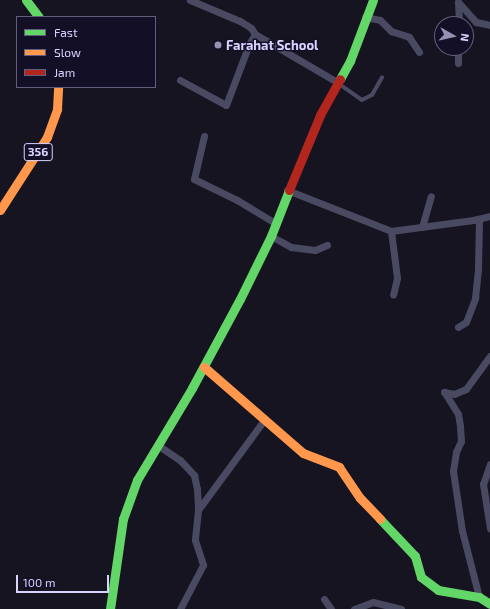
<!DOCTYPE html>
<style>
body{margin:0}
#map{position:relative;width:490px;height:609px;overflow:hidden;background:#161421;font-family:"Exo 2",sans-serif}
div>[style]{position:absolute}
.lane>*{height:3.5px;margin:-1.75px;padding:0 1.75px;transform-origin:1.75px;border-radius:1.75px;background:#4a4962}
.street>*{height:7px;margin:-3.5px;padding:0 3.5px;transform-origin:3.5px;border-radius:3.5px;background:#4a4962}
.fast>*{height:9px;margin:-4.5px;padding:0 4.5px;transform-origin:4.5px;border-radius:4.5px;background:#63d668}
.slow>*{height:9px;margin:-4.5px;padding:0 4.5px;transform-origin:4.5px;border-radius:4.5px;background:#ff974d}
.jam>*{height:9px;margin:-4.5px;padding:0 4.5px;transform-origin:4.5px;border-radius:4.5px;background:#b3261e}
.dots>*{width:11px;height:11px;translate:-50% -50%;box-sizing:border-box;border:2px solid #130f26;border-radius:50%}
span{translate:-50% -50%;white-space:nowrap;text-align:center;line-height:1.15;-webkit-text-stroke:3px #130f26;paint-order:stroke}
.shield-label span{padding:1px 3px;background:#130f26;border:1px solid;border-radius:3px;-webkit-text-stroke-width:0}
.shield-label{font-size:12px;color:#d9d4ff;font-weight:700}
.poi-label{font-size:13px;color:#d9d4ff;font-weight:700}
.left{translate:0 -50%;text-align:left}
.legend{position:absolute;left:16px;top:16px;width:140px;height:72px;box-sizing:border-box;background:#130f26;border:1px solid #625e7d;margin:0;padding:5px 7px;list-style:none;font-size:12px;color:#d9d4ff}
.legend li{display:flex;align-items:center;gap:8px;height:20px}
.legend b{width:20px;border:1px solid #625e7d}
.north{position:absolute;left:434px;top:16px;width:40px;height:40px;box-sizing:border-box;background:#130f26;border:1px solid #625e7d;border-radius:50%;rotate:98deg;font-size:11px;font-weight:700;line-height:16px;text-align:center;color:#d9d4ff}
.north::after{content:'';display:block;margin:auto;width:14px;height:18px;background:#9591b1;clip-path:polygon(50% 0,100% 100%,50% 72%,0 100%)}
.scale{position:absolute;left:16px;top:575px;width:93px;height:18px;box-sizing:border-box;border:2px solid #d9d4ff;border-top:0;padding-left:5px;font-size:12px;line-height:14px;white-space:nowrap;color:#d9d4ff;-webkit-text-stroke:3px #130f26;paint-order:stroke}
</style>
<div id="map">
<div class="lane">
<div style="left:338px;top:83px;width:29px;rotate:35deg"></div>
<div style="left:362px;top:100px;width:11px;rotate:-27deg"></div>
<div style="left:372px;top:95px;width:20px;rotate:-60deg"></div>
</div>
<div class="street">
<div style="left:190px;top:0;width:54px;rotate:22.8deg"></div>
<div style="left:240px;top:21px;width:13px;rotate:32deg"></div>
<div style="left:251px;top:28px;width:7px;rotate:56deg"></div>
<div style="left:255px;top:34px;width:95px;rotate:30.3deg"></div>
<div style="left:458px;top:2px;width:27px;rotate:48deg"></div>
<div style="left:476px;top:22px;width:14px;rotate:12deg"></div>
<div style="left:458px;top:2px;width:22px;rotate:87deg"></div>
<div style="left:365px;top:17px;width:15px;rotate:11deg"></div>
<div style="left:380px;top:20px;width:16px;rotate:45deg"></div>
<div style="left:391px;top:31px;width:19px;rotate:18deg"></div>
<div style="left:409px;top:37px;width:18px;rotate:56deg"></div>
<div style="left:458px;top:63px;width:15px;rotate:-90deg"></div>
<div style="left:180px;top:80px;width:52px;rotate:28.5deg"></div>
<div style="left:226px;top:105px;width:65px;rotate:-69.3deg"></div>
<div style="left:249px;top:44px;width:12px;rotate:-59deg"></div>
<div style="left:204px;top:136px;width:44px;rotate:103.1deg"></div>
<div style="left:194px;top:179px;width:48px;rotate:26deg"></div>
<div style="left:237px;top:200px;width:44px;rotate:31.2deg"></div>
<div style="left:287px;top:190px;width:112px;rotate:21.5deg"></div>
<div style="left:391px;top:231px;width:83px;rotate:-7.6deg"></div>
<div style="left:473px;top:220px;width:17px;rotate:-13deg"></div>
<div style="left:422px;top:227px;width:32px;rotate:-74deg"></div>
<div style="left:391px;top:231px;width:47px;rotate:82.7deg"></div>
<div style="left:397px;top:278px;width:17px;rotate:103deg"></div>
<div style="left:271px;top:236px;width:23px;rotate:29deg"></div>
<div style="left:291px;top:247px;width:24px;rotate:7deg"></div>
<div style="left:315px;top:250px;width:13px;rotate:-23deg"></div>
<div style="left:458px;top:327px;width:9px;rotate:-32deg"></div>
<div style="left:466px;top:322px;width:26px;rotate:-69deg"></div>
<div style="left:475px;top:298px;width:30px;rotate:-84deg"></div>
<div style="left:478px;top:268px;width:49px;rotate:-88.8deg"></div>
<div style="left:159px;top:446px;width:25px;rotate:34deg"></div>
<div style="left:180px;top:460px;width:21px;rotate:47deg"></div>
<div style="left:194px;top:475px;width:14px;rotate:78deg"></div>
<div style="left:197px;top:489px;width:21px;rotate:87deg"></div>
<div style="left:198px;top:510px;width:30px;rotate:96deg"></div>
<div style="left:195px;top:540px;width:26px;rotate:72deg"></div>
<div style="left:203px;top:565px;width:50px;rotate:117.6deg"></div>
<div style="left:490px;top:464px;width:21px;rotate:109deg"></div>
<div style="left:483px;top:484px;width:45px;rotate:81deg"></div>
<div style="left:198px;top:510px;width:112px;rotate:-53.7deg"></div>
<div style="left:479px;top:597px;width:68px;rotate:-104.4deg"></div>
<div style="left:462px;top:531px;width:61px;rotate:-98.5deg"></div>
<div style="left:453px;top:471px;width:19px;rotate:-81deg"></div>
<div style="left:456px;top:452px;width:12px;rotate:-66deg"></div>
<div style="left:461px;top:441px;width:15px;rotate:-94deg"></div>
<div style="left:460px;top:426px;width:12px;rotate:-99deg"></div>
<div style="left:458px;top:414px;width:26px;rotate:-122deg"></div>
<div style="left:444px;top:392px;width:10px;rotate:11deg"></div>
<div style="left:454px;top:394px;width:13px;rotate:-23deg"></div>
<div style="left:466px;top:389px;width:41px;rotate:-54deg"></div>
<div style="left:324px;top:599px;width:12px;rotate:55deg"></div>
<div style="left:354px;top:609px;width:20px;rotate:-20deg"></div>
<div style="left:373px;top:602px;width:29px;rotate:14deg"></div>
</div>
<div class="fast">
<div style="left:26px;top:0;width:21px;rotate:53deg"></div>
<div style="left:340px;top:79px;width:21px;rotate:-61deg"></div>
<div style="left:350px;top:61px;width:65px;rotate:-69.3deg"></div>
<div style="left:380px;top:519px;width:51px;rotate:46.6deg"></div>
<div style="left:415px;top:556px;width:22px;rotate:74deg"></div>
<div style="left:421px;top:577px;width:21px;rotate:37deg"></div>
<div style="left:438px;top:590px;width:42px;rotate:9.7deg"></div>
<div style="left:479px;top:597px;width:13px;rotate:32deg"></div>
<div style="left:110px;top:609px;width:91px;rotate:-81.8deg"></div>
<div style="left:123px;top:519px;width:41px;rotate:-70.3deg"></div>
<div style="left:137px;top:480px;width:107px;rotate:-59.1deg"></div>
<div style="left:192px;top:388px;width:101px;rotate:-61.7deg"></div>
<div style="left:240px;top:299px;width:70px;rotate:-63.8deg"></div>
<div style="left:271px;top:236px;width:49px;rotate:-68.6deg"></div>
</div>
<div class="slow">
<div style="left:0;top:210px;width:87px;rotate:-57.2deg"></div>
<div style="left:47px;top:137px;width:30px;rotate:-70deg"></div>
<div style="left:57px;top:109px;width:22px;rotate:-87deg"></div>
<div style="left:204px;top:367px;width:131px;rotate:41deg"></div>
<div style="left:303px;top:453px;width:39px;rotate:21deg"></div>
<div style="left:339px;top:467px;width:37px;rotate:56deg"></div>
<div style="left:360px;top:498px;width:29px;rotate:46deg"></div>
</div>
<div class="jam">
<div style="left:289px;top:190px;width:81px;rotate:-67.5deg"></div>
<div style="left:320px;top:115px;width:41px;rotate:-60.9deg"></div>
</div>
<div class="dots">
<div style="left:218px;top:45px;background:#9591b1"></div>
</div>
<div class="shield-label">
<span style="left:38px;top:152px">356</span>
</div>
<div class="poi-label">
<span class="left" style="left:226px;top:45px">Farahat School</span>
</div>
<ul class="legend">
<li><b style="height:5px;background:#63d668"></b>Fast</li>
<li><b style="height:5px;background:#ff974d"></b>Slow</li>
<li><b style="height:5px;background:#b3261e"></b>Jam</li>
</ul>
<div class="north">N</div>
<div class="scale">100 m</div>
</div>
